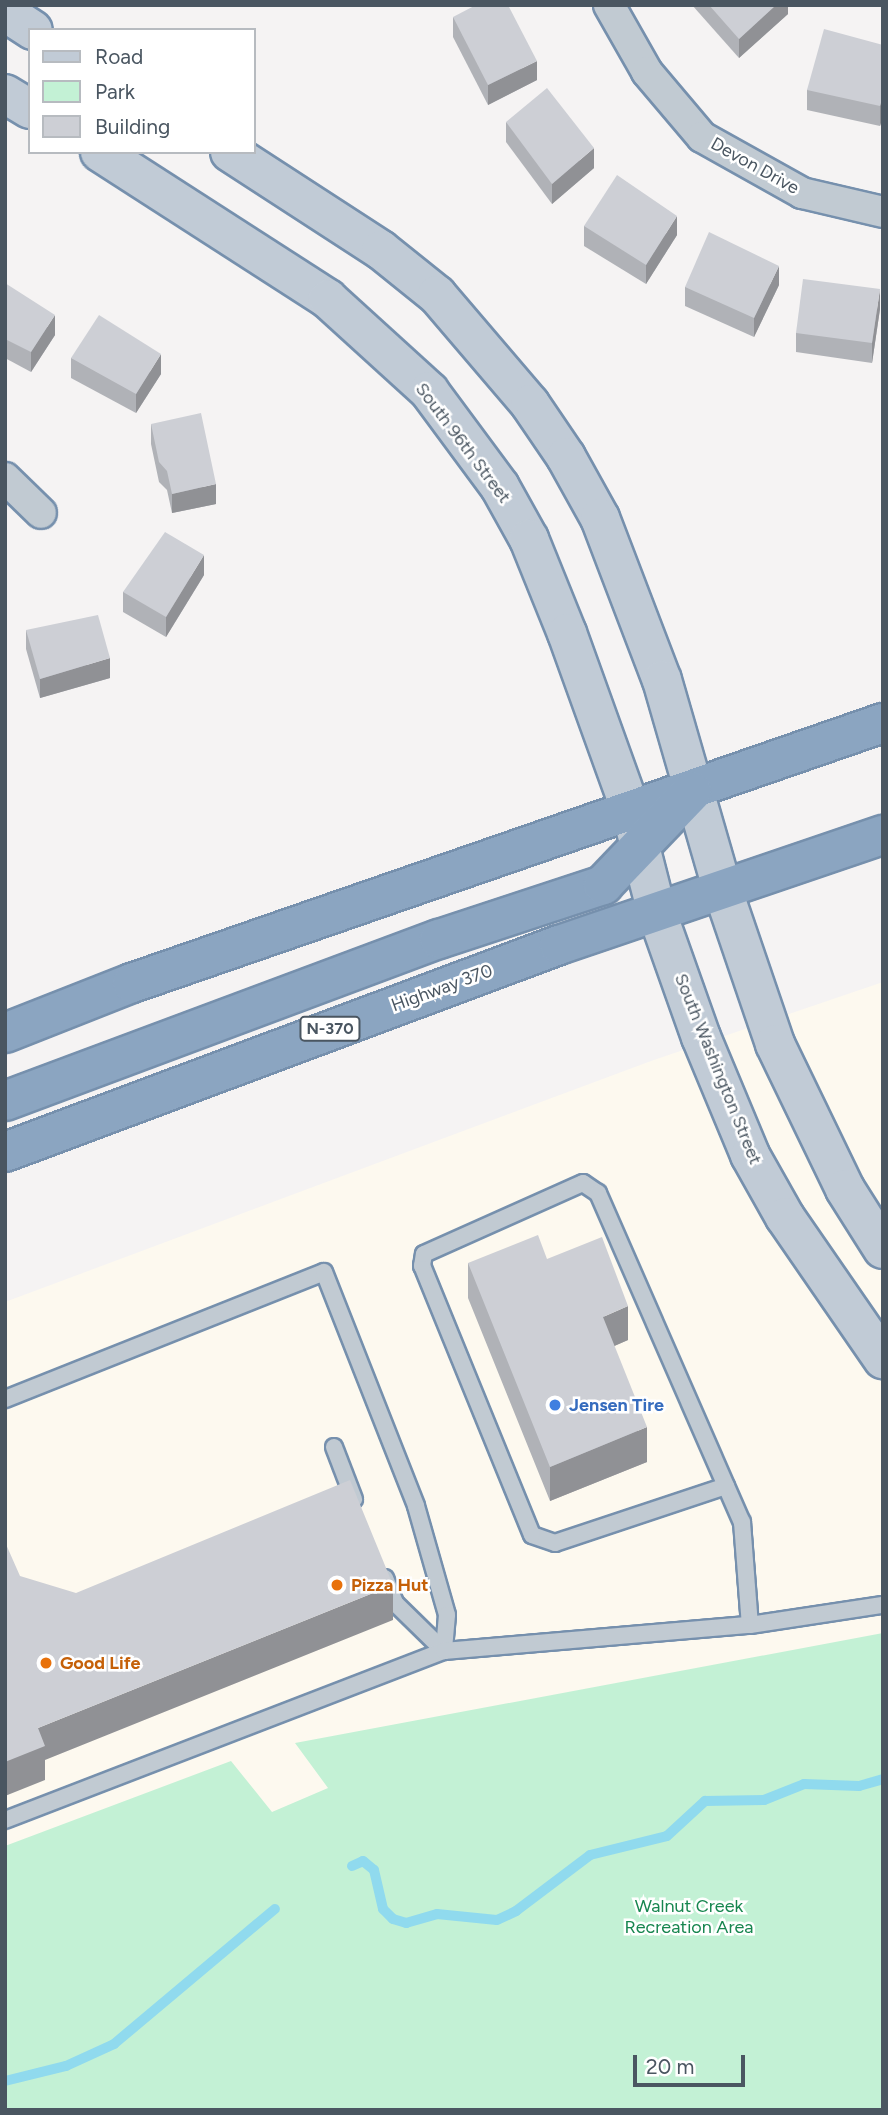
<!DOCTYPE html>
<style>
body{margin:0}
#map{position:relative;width:888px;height:2115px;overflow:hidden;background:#f5f3f3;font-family:Figtree,sans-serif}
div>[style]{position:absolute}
.commercial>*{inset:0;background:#fdf9ef}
.green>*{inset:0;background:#c3f1d5}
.stream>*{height:10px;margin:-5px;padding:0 5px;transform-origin:5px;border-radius:5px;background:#90daee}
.roads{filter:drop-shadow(2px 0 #7690ad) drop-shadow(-2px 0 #7690ad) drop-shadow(0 2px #7690ad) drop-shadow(0 -2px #7690ad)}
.lane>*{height:16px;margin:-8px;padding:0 8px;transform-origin:8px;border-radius:8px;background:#c1cad2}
.street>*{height:30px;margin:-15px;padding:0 15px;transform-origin:15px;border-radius:15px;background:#c1cad2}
.secondary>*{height:38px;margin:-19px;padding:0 19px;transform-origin:19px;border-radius:19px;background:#c1cbd6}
.highway>*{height:38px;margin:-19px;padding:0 19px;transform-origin:19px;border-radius:19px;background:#8ba5c1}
.wall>*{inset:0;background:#b0b2b7}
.shaded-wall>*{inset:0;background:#909195}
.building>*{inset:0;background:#cdcfd5}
.dots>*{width:19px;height:19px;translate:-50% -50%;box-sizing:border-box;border:4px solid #fff;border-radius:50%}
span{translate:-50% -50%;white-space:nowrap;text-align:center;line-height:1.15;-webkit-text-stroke:5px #fff;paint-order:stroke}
.shield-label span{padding:2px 5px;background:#fff;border:2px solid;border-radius:5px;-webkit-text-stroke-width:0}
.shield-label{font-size:16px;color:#4a5661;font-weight:700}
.street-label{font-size:18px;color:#4a5661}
.shop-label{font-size:18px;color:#366cbe;font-weight:700}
.left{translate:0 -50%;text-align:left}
.food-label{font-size:18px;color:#c56008;font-weight:700}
.park-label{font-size:18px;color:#17864f}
.frame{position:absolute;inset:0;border:7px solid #4a5661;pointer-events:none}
.legend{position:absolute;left:28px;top:28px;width:228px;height:126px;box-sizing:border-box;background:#fff;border:2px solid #b7bbc0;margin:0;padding:9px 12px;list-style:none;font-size:21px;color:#4a5661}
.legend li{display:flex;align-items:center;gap:14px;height:35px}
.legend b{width:35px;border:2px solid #b7bbc0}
.scale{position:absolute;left:633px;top:2055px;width:112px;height:32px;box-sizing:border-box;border:4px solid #4a5661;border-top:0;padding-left:9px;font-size:21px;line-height:24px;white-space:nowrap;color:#4a5661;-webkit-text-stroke:5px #fff;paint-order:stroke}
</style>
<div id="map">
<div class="commercial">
<div style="clip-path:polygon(883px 982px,883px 1701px,5px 1922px,5px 1302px,651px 1061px)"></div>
</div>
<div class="green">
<div style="clip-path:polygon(883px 1633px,883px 2110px,5px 2110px,5px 1846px,231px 1761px,272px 1812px,328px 1788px,295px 1743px)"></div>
</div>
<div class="stream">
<div style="left:352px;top:1866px;width:12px;rotate:-24deg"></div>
<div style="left:363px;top:1861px;width:14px;rotate:39deg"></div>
<div style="left:374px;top:1870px;width:40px;rotate:77deg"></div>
<div style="left:383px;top:1909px;width:14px;rotate:45deg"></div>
<div style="left:393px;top:1919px;width:14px;rotate:17deg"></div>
<div style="left:406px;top:1923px;width:32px;rotate:-16deg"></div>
<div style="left:437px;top:1914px;width:60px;rotate:5.7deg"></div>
<div style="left:497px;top:1920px;width:21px;rotate:-25deg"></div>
<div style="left:516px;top:1911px;width:93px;rotate:-37.1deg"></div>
<div style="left:590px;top:1855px;width:79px;rotate:-13.9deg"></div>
<div style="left:667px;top:1836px;width:52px;rotate:-42.6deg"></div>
<div style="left:705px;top:1801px;width:59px;rotate:-1deg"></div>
<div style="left:764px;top:1800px;width:43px;rotate:-21.8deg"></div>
<div style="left:804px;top:1784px;width:55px;rotate:2.1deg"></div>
<div style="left:859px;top:1786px;width:25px;rotate:-16deg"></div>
<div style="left:5px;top:2081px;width:63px;rotate:-13.8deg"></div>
<div style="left:66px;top:2066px;width:53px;rotate:-24.6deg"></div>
<div style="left:114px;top:2044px;width:210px;rotate:-40deg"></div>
</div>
<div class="roads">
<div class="lane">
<div style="left:5px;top:1399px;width:343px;rotate:-21.7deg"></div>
<div style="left:324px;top:1272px;width:251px;rotate:68.5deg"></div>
<div style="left:416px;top:1506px;width:113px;rotate:74.1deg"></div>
<div style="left:447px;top:1615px;width:36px;rotate:95deg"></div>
<div style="left:334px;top:1447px;width:56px;rotate:69deg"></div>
<div style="left:726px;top:1486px;width:180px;rotate:161.6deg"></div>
<div style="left:555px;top:1543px;width:24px;rotate:-161deg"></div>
<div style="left:532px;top:1535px;width:291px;rotate:-112.2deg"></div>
<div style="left:422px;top:1266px;width:12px;rotate:-81deg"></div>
<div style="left:424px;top:1254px;width:174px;rotate:-24.1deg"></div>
<div style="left:583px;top:1183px;width:18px;rotate:34deg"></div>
<div style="left:598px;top:1193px;width:359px;rotate:66.4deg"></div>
<div style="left:742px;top:1522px;width:103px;rotate:85.6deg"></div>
<div style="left:385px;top:1578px;width:27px;rotate:68deg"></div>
<div style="left:395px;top:1603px;width:69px;rotate:44.4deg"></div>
<div style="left:5px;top:1820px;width:470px;rotate:-21.1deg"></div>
<div style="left:444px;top:1651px;width:307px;rotate:-4.9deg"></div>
<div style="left:750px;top:1625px;width:134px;rotate:-8.6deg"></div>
</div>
<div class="street">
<div style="left:609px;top:5px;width:77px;rotate:60.4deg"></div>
<div style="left:647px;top:72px;width:85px;rotate:49.8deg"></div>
<div style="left:702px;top:137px;width:115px;rotate:29.2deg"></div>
<div style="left:802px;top:193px;width:83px;rotate:13.2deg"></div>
<div style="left:5px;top:478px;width:50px;rotate:44.2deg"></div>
</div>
<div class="secondary">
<div style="left:5px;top:12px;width:33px;rotate:33deg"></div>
<div style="left:5px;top:94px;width:29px;rotate:31deg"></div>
<div style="left:100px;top:152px;width:271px;rotate:32.8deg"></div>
<div style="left:328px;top:299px;width:137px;rotate:42.3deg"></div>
<div style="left:429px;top:391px;width:119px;rotate:53.5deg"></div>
<div style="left:500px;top:487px;width:60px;rotate:60.9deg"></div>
<div style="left:529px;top:539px;width:101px;rotate:68deg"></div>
<div style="left:567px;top:633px;width:189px;rotate:70.2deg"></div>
<div style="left:631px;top:811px;width:105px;rotate:75.7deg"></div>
<div style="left:657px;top:913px;width:132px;rotate:70.5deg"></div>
<div style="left:701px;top:1037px;width:128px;rotate:67.4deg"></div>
<div style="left:750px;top:1155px;width:71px;rotate:60.6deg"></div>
<div style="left:785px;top:1217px;width:173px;rotate:55.4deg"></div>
<div style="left:230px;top:152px;width:180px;rotate:33deg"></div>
<div style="left:381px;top:250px;width:72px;rotate:38.8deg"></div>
<div style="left:437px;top:295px;width:143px;rotate:49.5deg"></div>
<div style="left:530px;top:404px;width:64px;rotate:55.8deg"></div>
<div style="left:566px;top:457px;width:70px;rotate:60.9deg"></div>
<div style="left:600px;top:518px;width:173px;rotate:69.1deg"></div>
<div style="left:662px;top:680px;width:220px;rotate:73.9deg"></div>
<div style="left:723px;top:891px;width:162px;rotate:71.2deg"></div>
<div style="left:775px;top:1044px;width:161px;rotate:64.2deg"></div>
<div style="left:845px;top:1189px;width:71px;rotate:57.7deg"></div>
</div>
<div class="highway">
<div style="left:5px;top:1033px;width:136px;rotate:-21.5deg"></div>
<div style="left:132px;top:983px;width:795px;rotate:-19.1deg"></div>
<div style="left:5px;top:1101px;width:463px;rotate:-20.5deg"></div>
<div style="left:439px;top:939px;width:173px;rotate:-18.2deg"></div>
<div style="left:603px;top:885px;width:129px;rotate:-46.3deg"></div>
<div style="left:5px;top:1152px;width:591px;rotate:-20.49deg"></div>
<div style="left:559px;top:945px;width:342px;rotate:-18.8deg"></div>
</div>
</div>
<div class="wall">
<div style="clip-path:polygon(692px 5px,788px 5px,788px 14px,739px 58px)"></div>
<div style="clip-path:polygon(453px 17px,537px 80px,488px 105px,453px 37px)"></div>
<div style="clip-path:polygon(883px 45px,883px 116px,880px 126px,807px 110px,807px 90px)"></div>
<div style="clip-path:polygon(506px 122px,594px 168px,552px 204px,506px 142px)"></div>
<div style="clip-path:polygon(584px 226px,677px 235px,646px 284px,584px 246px)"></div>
<div style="clip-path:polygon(5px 283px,55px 335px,31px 372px,5px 358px)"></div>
<div style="clip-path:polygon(779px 285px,754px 337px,685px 306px,685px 287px)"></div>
<div style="clip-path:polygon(880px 309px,872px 363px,796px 352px,796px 333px)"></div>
<div style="clip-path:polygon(71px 358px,161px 374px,136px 413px,71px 378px)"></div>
<div style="clip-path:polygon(151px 424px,216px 504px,172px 513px,167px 490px,159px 482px,151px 444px)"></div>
<div style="clip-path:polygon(204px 575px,166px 637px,123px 612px,123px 592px)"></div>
<div style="clip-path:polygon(26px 630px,110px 678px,40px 698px,26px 649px)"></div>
<div style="clip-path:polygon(547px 1259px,628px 1340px,614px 1346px,647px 1462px,550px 1501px,468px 1298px,468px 1263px)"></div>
</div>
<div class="shaded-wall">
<div style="clip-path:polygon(776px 5px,788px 5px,788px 14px,739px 58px,739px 39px)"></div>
<div style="clip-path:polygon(537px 61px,537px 80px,488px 105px,488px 85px)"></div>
<div style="clip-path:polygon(883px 96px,883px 116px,880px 126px,880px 106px)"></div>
<div style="clip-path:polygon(594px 148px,594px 168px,552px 204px,552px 184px)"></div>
<div style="clip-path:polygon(677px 216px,677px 235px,646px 284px,646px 265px)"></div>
<div style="clip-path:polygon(779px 266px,779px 285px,754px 337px,754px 318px)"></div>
<div style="clip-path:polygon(880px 289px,880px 309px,872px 363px,872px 343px)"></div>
<div style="clip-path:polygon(55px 315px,55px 335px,31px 372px,31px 352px)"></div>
<div style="clip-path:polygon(161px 354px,161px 374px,136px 413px,136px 394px)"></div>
<div style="clip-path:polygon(216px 484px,216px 504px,172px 513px,172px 494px)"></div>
<div style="clip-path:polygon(204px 555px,204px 575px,166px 637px,166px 617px)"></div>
<div style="clip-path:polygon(110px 658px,110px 678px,40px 698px,40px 679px)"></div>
<div style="clip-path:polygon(628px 1306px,628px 1340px,603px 1351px,603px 1317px)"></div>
<div style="clip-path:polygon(647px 1427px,647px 1462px,550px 1501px,550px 1467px)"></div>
<div style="clip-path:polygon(393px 1585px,393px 1620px,45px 1760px,45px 1780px,5px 1796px,5px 1762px,38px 1728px)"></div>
</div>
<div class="building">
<div style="clip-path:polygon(476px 5px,508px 5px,537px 61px,488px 85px,453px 17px)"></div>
<div style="clip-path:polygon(709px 5px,776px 5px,739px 39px)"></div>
<div style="clip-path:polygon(824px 29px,883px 45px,883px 96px,880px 106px,807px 90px)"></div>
<div style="clip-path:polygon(547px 88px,594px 148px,552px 184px,506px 122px)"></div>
<div style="clip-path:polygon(617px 175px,677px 216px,646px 265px,584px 226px)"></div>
<div style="clip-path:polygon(709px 232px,779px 266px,754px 318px,685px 287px)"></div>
<div style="clip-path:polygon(803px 279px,880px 289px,872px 343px,796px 333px)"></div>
<div style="clip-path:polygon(5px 283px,55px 315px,31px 352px,5px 339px)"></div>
<div style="clip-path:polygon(99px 315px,161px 354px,136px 394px,71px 358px)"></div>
<div style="clip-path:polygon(201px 413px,216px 484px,172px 494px,167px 471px,159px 462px,151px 424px)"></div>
<div style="clip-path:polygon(165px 532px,204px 555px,166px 617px,123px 592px)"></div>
<div style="clip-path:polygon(98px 615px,110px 658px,40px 679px,26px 630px)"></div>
<div style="clip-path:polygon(538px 1235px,547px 1259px,602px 1237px,628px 1306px,603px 1317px,647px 1427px,550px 1467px,468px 1263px)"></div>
<div style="clip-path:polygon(350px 1480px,393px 1585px,38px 1728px,45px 1746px,5px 1762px,5px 1542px,20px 1576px,76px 1593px)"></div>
</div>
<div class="dots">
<div style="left:555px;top:1405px;background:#3f7fe0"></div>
<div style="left:337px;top:1585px;background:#e8710a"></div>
<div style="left:46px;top:1663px;background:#e8710a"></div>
</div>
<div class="shield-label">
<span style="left:330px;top:1029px">N-370</span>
</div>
<div class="street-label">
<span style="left:755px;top:166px;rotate:29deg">Devon Drive</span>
<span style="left:463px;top:443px;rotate:53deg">South 96th Street</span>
<span style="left:442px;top:988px;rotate:-20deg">Highway 370</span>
<span style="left:718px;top:1069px;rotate:68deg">South Washington Street</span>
</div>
<div class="shop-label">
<span class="left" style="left:569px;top:1405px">Jensen Tire</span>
</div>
<div class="food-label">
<span class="left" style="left:351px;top:1585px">Pizza Hut</span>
<span class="left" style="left:60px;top:1663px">Good Life</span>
</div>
<div class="park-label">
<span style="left:689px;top:1917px">Walnut Creek<br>Recreation Area</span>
</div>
<div class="frame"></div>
<ul class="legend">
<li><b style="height:9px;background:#c1cbd6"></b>Road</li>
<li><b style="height:19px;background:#c3f1d5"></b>Park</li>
<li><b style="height:19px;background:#cdcfd5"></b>Building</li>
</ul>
<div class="scale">20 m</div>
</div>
